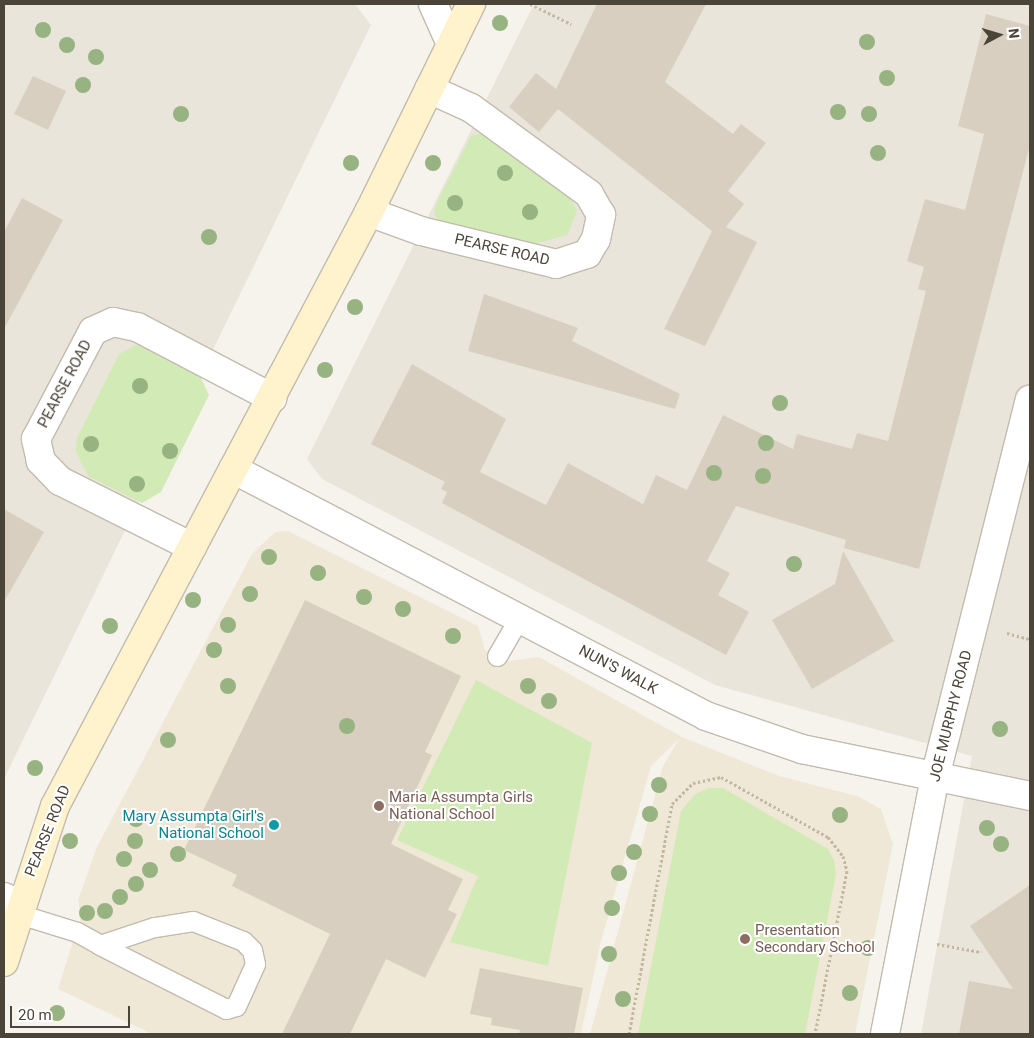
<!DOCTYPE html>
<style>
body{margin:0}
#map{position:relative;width:1034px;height:1038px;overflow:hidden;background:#f6f3ec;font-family:Roboto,sans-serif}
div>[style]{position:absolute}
.residential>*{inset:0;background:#eae5da}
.education>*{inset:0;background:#efe8d6}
.green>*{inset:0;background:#d2eab5}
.building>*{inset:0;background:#d8cfc1}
.path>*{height:3px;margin-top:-1.5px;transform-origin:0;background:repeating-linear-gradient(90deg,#c4b79f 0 2.5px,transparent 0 5px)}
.roads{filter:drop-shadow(1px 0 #c2bbae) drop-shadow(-1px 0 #c2bbae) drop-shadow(0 1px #c2bbae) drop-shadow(0 -1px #c2bbae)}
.lane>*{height:19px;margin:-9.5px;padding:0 9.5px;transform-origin:9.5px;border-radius:9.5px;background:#fff}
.street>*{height:28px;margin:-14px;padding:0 14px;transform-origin:14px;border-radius:14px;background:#fff}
.secondary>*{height:28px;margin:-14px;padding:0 14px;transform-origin:14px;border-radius:14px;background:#fff3cd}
.trees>*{width:16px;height:16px;margin:-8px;border-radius:50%;background:#97b381}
.dots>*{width:14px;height:14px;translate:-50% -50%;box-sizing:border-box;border:2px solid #fff;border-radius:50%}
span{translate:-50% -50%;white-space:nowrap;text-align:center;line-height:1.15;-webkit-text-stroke:4px #fff;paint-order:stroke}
.street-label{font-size:15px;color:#4b4439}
.education-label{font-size:15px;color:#785e54}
.left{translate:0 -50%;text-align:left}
.culture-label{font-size:15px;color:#0d838f}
.right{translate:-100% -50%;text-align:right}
.frame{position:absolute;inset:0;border:5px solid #4b4439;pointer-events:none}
.north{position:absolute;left:974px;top:10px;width:50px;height:50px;-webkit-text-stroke:4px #fff;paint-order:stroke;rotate:84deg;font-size:14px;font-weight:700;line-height:20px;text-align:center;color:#4b4439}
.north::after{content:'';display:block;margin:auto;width:18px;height:22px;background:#4b4439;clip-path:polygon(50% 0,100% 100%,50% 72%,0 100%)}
.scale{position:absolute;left:10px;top:1006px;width:120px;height:22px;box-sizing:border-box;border:2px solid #4b4439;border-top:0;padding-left:6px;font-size:15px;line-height:18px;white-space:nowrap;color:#4b4439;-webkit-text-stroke:4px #fff;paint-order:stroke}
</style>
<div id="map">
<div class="residential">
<div style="clip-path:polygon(4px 4px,355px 4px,371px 25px,4px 779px)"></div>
<div style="clip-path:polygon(534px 4px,1030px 4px,1030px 1034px,921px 1034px,972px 756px,715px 685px,322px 479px,307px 459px)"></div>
</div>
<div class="education">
<div style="clip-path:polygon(288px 531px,478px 626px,485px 650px,507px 661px,539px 657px,682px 737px,779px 776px,857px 796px,881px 809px,893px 844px,855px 1034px,590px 1034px,663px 766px,679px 739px,651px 766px,601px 941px,581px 1034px,152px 1034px,58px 989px,81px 916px,78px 900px,97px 847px,252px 554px,275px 532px)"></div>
</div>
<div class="green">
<div style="clip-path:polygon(484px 133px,568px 194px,577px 211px,567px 235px,530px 245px,439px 222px,434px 214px,436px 204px,471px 136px)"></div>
<div style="clip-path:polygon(138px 344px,199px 374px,209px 395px,161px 492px,142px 503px,88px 476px,76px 452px,77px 438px,119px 354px)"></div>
<div style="clip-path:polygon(476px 680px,592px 743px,548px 966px,450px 942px,478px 876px,397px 840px)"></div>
<div style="clip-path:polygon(709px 788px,723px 788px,828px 849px,834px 860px,836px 874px,805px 1034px,638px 1034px,681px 811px,695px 794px)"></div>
</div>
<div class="building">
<div style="clip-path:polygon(597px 4px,706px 4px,665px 82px,733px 134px,741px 124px,766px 143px,728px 191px,744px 204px,726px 227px,757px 242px,705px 346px,664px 329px,712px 231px,558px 109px,539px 132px,509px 107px,536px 73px,556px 89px)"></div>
<div style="clip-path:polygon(986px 14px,1030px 26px,1030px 145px,919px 569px,844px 548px,846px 540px,736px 506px,707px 561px,730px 573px,718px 595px,749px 612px,726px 655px,442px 503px,447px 492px,441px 489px,445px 482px,371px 444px,412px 364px,506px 419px,480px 472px,546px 505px,568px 463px,643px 504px,656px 475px,687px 490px,723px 415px,793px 449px,797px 434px,852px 449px,857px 433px,888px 441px,926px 291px,918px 289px,924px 267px,907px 261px,925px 199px,965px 210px,984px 134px,958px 126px)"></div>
<div style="clip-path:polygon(33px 76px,66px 91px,48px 130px,14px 114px)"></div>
<div style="clip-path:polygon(22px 198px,63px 220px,4px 329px,4px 232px)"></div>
<div style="clip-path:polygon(484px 294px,578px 328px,572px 341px,680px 394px,675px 409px,468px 351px)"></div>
<div style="clip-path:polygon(4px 509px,44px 532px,4px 602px)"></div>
<div style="clip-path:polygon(843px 551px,894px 641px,812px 689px,772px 620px,835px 584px)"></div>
<div style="clip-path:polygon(305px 600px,461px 676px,425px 752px,432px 755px,391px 844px,463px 879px,448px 910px,457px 914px,425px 978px,386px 959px,350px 1034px,282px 1034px,330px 934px,232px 886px,237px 875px,184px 850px)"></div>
<div style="clip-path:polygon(1030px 885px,1030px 1034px,959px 1034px,969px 981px,1013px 989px,970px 926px)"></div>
<div style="clip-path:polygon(480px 968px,583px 988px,574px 1034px,519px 1034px,520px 1030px,491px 1025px,492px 1018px,470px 1014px)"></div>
</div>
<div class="path">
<div style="left:530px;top:4px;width:46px;rotate:26deg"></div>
<div style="left:1007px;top:633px;width:24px;rotate:15deg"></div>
<div style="left:937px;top:944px;width:45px;rotate:10.3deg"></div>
<div style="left:629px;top:1034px;width:234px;rotate:-79.4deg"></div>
<div style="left:672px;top:804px;width:30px;rotate:-45deg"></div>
<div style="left:693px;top:783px;width:29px;rotate:-12deg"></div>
<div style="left:721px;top:777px;width:123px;rotate:29.3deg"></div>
<div style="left:828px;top:837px;width:24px;rotate:52deg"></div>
<div style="left:843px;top:856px;width:16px;rotate:75deg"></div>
<div style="left:847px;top:871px;width:166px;rotate:101.1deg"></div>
</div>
<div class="roads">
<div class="lane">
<div style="left:497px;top:656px;width:44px;rotate:-59.9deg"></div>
<div style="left:16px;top:913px;width:64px;rotate:17.3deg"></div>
<div style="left:77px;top:932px;width:26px;rotate:29deg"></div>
<div style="left:100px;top:945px;width:51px;rotate:27.1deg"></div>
<div style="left:145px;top:968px;width:91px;rotate:26.8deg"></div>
<div style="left:226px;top:1009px;width:10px;rotate:-17deg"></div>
<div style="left:236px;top:1006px;width:46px;rotate:-65.7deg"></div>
<div style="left:255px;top:964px;width:14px;rotate:-102deg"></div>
<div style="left:252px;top:950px;width:13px;rotate:-135deg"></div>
<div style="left:243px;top:941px;width:54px;rotate:-158.2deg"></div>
<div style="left:193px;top:921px;width:39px;rotate:171deg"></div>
<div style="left:154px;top:927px;width:57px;rotate:161.6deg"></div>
</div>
<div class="street">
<div style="left:433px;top:4px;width:44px;rotate:65.8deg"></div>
<div style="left:369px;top:212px;width:55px;rotate:20.1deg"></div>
<div style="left:421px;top:231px;width:139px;rotate:13.7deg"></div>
<div style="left:556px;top:264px;width:33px;rotate:-18deg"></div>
<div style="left:587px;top:254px;width:17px;rotate:-59deg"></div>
<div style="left:596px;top:239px;width:25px;rotate:-78deg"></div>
<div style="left:601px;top:215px;width:24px;rotate:-120deg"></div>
<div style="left:589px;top:194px;width:146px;rotate:-143.9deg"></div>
<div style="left:471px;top:108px;width:46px;rotate:-155.7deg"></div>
<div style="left:233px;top:469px;width:534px;rotate:27.57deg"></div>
<div style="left:706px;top:716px;width:102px;rotate:19deg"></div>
<div style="left:802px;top:749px;width:233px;rotate:11.6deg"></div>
<div style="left:192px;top:547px;width:148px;rotate:-153.4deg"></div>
<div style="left:60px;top:481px;width:28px;rotate:-134deg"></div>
<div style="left:41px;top:461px;width:23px;rotate:-103deg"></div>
<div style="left:36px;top:439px;width:122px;rotate:-62.2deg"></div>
<div style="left:93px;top:331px;width:22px;rotate:-24deg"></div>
<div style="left:113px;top:322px;width:25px;rotate:12deg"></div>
<div style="left:137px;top:327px;width:153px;rotate:27.7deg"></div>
<div style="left:4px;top:897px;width:17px;rotate:24deg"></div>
<div style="left:885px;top:1034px;width:262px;rotate:-79deg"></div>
<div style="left:935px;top:777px;width:389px;rotate:-75.9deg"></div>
</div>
<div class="secondary">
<div style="left:4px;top:962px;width:164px;rotate:-71.9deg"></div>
<div style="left:55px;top:806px;width:672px;rotate:-62.14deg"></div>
<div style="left:369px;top:212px;width:232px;rotate:-63.9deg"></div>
</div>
</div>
<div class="trees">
<div style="left:500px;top:23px"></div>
<div style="left:43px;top:30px"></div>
<div style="left:867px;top:42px"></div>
<div style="left:67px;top:45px"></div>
<div style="left:96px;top:57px"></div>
<div style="left:887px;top:78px"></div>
<div style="left:83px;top:85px"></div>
<div style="left:838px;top:112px"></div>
<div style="left:181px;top:114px"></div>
<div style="left:869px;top:114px"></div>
<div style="left:878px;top:153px"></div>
<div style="left:351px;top:163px"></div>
<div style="left:433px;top:163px"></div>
<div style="left:505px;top:173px"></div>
<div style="left:455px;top:203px"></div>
<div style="left:530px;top:212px"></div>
<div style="left:209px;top:237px"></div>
<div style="left:355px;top:307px"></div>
<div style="left:325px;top:370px"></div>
<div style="left:140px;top:386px"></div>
<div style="left:780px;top:403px"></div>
<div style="left:766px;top:443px"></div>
<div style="left:91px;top:444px"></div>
<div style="left:170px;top:451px"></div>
<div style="left:714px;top:473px"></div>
<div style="left:763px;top:476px"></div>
<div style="left:137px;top:484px"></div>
<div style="left:269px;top:557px"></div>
<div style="left:794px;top:564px"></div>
<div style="left:318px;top:573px"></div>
<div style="left:250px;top:594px"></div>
<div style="left:364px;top:597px"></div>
<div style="left:193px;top:600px"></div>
<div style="left:403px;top:609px"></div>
<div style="left:228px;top:625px"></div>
<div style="left:110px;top:626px"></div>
<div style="left:453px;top:636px"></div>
<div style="left:214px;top:650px"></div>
<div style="left:228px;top:686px"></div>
<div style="left:528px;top:686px"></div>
<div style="left:549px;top:701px"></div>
<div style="left:347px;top:726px"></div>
<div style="left:1000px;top:729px"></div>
<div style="left:168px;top:740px"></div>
<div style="left:35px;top:768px"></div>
<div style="left:659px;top:785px"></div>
<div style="left:650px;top:814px"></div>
<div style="left:840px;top:815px"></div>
<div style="left:136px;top:819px"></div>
<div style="left:987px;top:828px"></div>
<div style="left:70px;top:841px"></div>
<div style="left:135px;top:841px"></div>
<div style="left:1001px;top:844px"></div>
<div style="left:634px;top:852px"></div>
<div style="left:178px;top:854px"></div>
<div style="left:124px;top:859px"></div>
<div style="left:150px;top:870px"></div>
<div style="left:619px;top:873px"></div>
<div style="left:136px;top:884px"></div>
<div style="left:120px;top:897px"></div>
<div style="left:612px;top:908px"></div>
<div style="left:105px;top:911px"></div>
<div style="left:87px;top:913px"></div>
<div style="left:868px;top:948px"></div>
<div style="left:609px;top:954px"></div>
<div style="left:850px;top:993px"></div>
<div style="left:623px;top:999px"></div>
<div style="left:57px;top:1013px"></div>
</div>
<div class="dots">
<div style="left:379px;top:806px;background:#8d6e63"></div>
<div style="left:274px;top:825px;background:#0f9aa8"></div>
<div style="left:745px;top:939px;background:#8d6e63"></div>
</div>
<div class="street-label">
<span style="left:502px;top:250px;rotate:13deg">PEARSE ROAD</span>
<span style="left:65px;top:384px;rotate:-62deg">PEARSE ROAD</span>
<span style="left:618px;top:670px;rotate:28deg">NUN'S WALK</span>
<span style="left:951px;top:716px;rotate:-76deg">JOE MURPHY ROAD</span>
<span style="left:48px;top:831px;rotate:-68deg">PEARSE ROAD</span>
</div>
<div class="education-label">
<span class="left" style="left:389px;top:806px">Maria Assumpta Girls<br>National School</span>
<span class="left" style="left:755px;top:939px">Presentation<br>Secondary School</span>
</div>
<div class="culture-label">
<span class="right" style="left:264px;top:825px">Mary Assumpta Girl's<br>National School</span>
</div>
<div class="frame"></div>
<div class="north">N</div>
<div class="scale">20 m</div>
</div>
